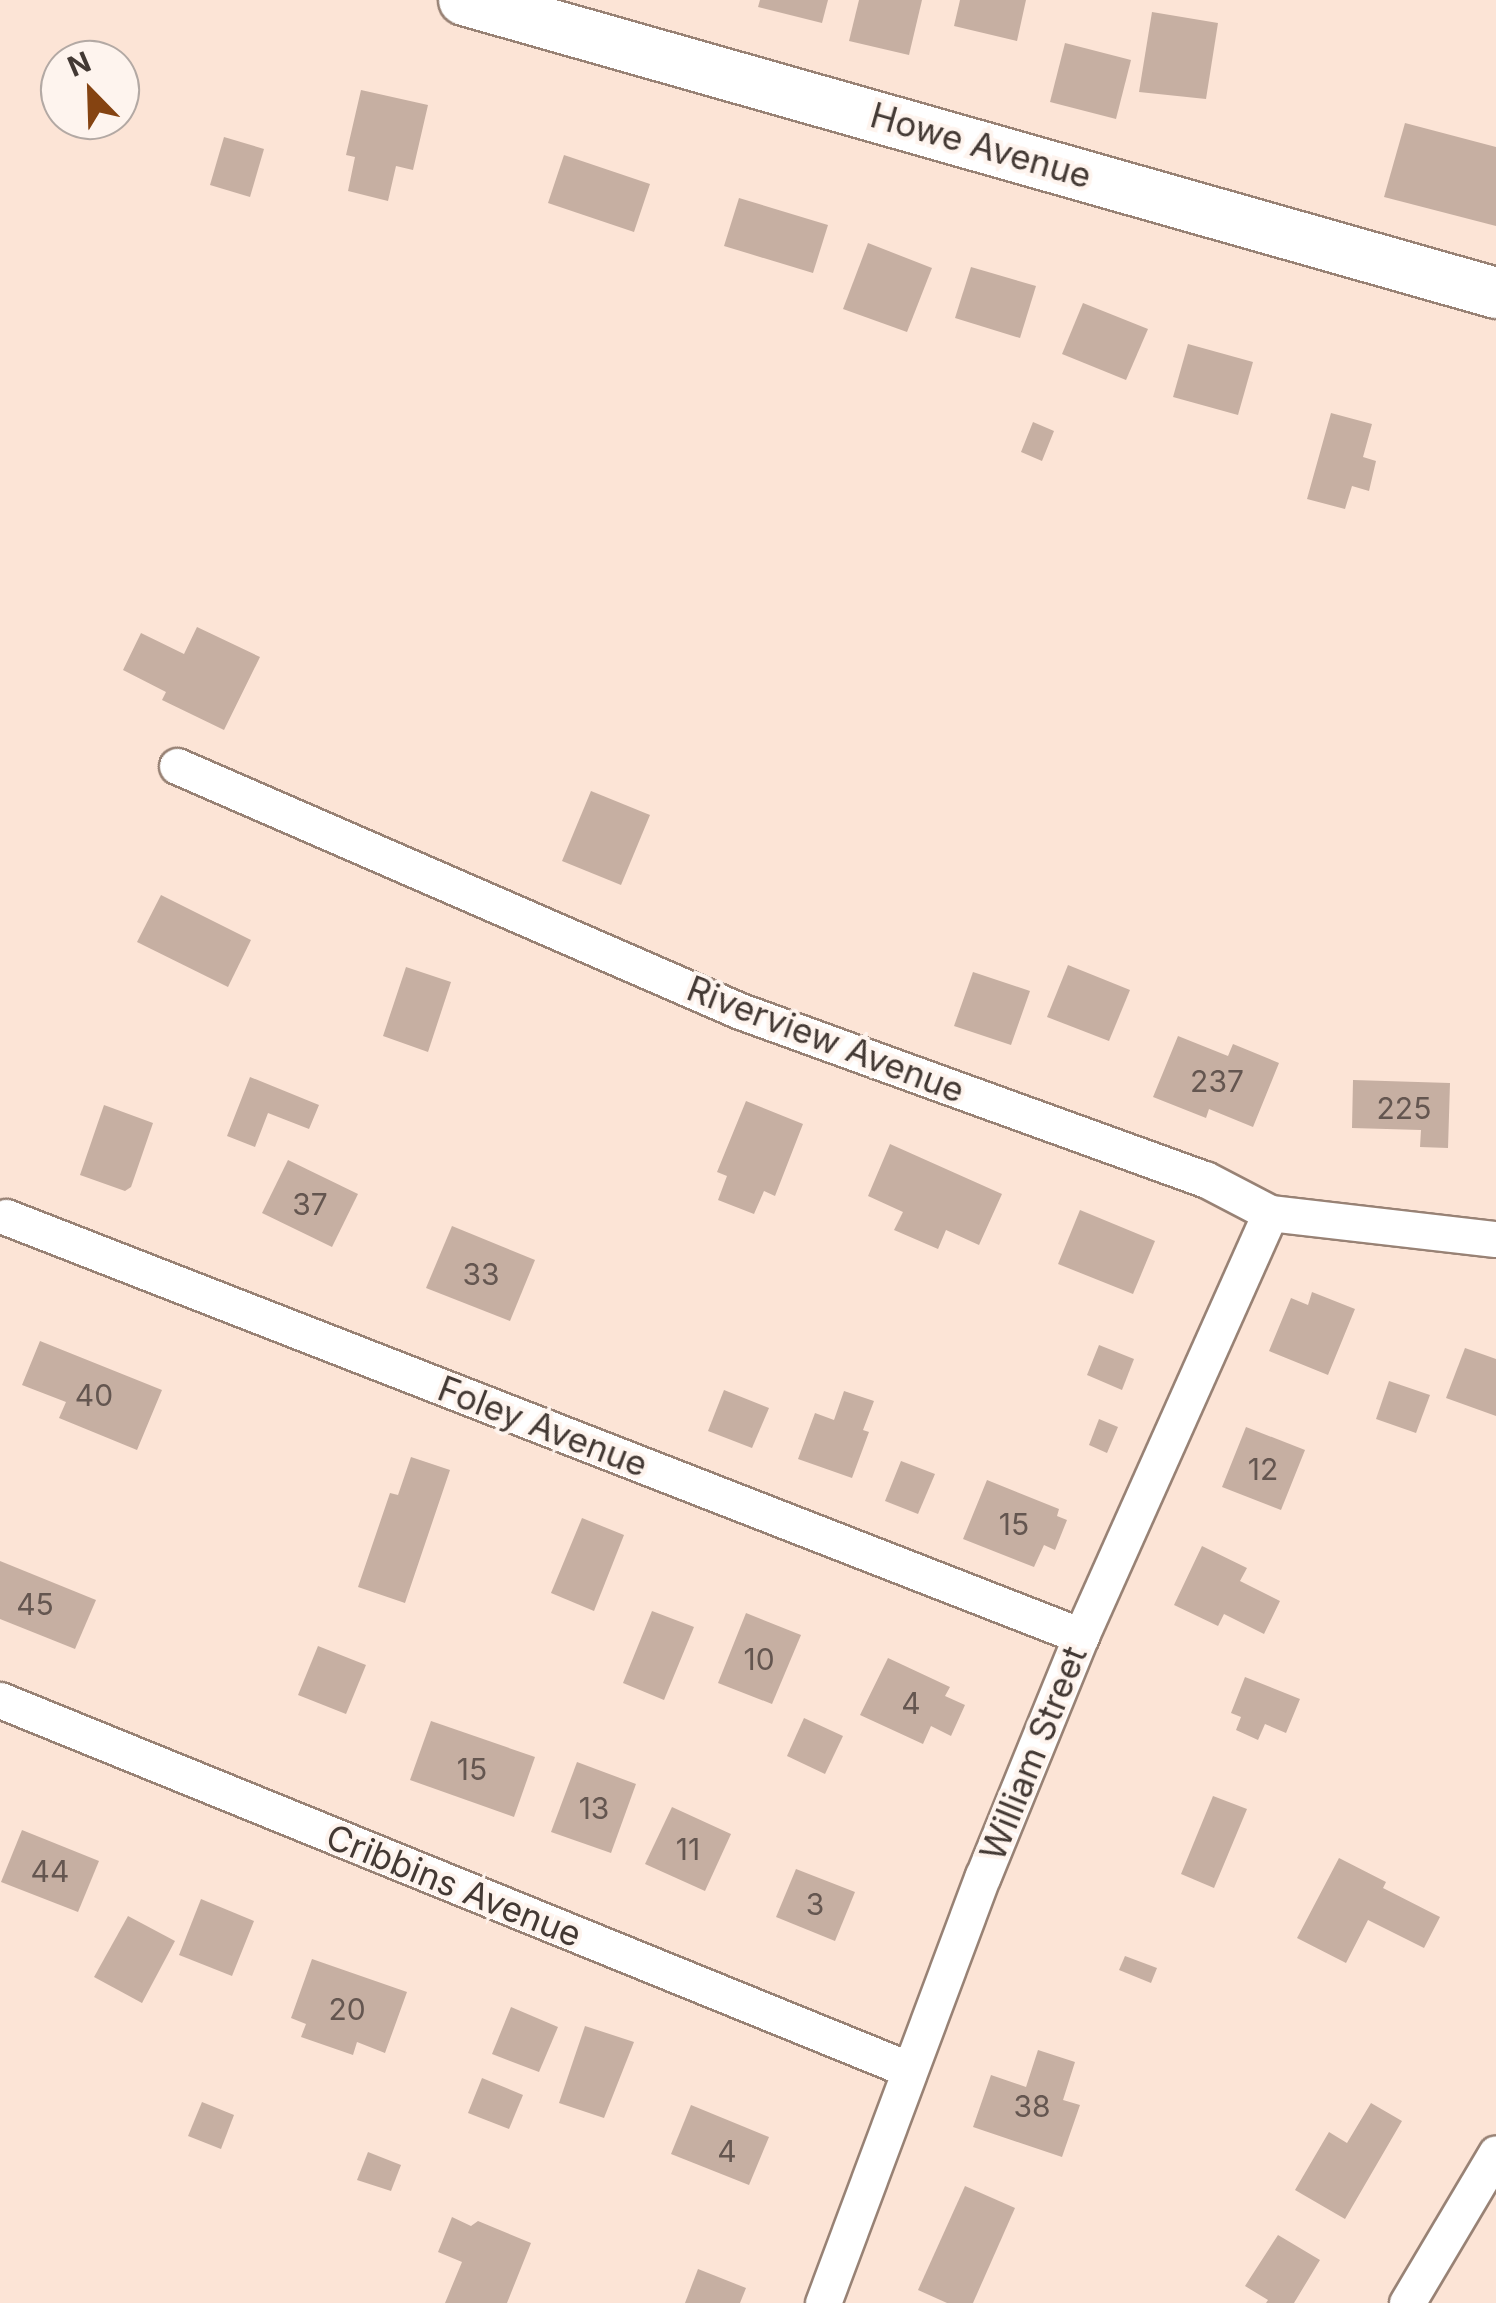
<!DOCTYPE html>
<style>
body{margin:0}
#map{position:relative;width:1496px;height:2303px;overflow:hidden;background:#fce4d6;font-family:Inter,sans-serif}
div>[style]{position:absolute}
.building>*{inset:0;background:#c6afa2}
.roads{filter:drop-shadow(2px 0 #988275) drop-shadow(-2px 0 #988275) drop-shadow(0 2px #988275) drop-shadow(0 -2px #988275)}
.minor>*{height:35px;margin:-17.5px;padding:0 17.5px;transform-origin:17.5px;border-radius:17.5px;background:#fff}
.secondary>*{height:50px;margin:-25px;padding:0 25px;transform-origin:25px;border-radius:25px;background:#fff}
span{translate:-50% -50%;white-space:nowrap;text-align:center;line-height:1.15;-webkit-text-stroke:8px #fef4ee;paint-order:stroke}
.number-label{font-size:30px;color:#645650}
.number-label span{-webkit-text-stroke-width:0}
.street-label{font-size:35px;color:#433934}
.north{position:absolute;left:40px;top:40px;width:100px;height:100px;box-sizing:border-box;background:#fef4ee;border:2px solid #b3a9a4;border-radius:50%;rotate:337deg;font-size:28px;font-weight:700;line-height:40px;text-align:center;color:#433934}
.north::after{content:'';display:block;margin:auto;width:35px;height:45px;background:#854311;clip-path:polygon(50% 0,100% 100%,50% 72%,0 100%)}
</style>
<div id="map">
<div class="building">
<div style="clip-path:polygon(760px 0,828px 0,822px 23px,758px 7px)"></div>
<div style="clip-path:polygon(859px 0,922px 0,909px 55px,849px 41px)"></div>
<div style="clip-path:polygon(960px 0,1026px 0,1017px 41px,954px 26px)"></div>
<div style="clip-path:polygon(1152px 12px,1218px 23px,1206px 99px,1139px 92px)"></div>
<div style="clip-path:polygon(1065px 43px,1131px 60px,1116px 119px,1050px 102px)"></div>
<div style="clip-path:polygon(361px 90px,428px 105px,413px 170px,396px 166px,388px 201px,348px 191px,355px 157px,346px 155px)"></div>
<div style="clip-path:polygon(1405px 123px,1496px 147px,1496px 226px,1384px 197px)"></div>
<div style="clip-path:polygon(224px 137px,264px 149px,250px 197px,210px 185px)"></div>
<div style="clip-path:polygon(564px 155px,650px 184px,634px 232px,548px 203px)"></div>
<div style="clip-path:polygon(739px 198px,828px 225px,813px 273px,724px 246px)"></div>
<div style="clip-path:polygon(868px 243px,932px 268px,907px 332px,843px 309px)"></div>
<div style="clip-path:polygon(971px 267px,1036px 286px,1020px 338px,955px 318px)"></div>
<div style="clip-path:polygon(1083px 303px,1148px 329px,1126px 380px,1062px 354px)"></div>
<div style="clip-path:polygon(1188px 344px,1253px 362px,1238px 415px,1173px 397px)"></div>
<div style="clip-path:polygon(1331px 413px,1372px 424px,1363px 457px,1376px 461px,1369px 491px,1352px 486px,1345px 509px,1307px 499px)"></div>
<div style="clip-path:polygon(1033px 422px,1054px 431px,1042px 461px,1021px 452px)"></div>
<div style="clip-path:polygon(197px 627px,260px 657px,224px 730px,162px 700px,166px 692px,123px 670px,141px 633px,184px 654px)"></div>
<div style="clip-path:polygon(591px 791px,650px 815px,621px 885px,562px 861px)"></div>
<div style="clip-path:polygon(161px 895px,251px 940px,228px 987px,137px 942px)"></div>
<div style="clip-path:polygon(1068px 965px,1130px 990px,1109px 1041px,1047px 1017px)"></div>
<div style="clip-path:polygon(406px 967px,451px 982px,428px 1052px,383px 1036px)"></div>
<div style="clip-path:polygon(973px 972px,1030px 991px,1011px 1045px,954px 1026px)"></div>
<div style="clip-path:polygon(1178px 1036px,1228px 1056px,1233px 1044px,1279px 1063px,1253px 1127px,1209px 1109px,1206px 1118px,1153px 1097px)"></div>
<div style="clip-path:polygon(250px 1077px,319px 1105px,309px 1129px,268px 1113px,255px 1147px,227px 1136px)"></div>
<div style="clip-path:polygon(1353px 1080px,1450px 1083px,1448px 1148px,1420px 1147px,1421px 1130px,1352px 1128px)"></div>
<div style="clip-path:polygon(746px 1101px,803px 1124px,775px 1196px,764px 1191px,754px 1214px,718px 1200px,727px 1176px,717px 1172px)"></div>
<div style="clip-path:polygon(104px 1105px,153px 1123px,131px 1187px,125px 1191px,80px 1175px)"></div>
<div style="clip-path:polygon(890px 1144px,1002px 1194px,979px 1245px,946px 1230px,938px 1249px,894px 1230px,903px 1212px,868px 1196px)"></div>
<div style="clip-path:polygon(288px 1160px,358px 1194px,332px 1247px,262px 1213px)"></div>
<div style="clip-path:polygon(1080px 1210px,1155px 1241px,1133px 1294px,1058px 1264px)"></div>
<div style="clip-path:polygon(452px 1226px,535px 1260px,510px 1321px,426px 1288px)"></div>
<div style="clip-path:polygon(1312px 1292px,1355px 1309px,1328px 1375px,1269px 1351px,1291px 1298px,1308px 1305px)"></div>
<div style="clip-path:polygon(40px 1341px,162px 1390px,137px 1450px,59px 1418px,66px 1402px,22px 1385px)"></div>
<div style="clip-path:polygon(1099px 1345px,1134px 1359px,1122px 1390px,1087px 1375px)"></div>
<div style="clip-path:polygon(1465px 1348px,1496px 1359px,1496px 1416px,1446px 1398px)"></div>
<div style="clip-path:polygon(1389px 1381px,1430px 1395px,1416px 1433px,1376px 1419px)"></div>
<div style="clip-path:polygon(724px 1390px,769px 1408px,752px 1448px,708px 1431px)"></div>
<div style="clip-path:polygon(844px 1391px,874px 1401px,863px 1430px,869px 1432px,852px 1478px,798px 1459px,815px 1413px,834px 1420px)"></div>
<div style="clip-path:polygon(1099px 1419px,1118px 1427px,1107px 1453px,1089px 1445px)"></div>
<div style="clip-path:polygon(1246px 1427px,1305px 1450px,1281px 1510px,1222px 1487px)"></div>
<div style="clip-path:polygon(411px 1457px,450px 1470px,405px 1603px,358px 1587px,390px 1493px,398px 1495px)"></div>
<div style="clip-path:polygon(901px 1461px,935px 1474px,918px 1514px,885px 1501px)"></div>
<div style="clip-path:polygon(987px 1480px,1059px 1509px,1057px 1516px,1067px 1520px,1055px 1550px,1044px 1545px,1034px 1567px,963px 1539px)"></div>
<div style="clip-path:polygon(582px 1518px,624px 1535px,594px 1611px,551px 1593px)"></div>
<div style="clip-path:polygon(1202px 1546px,1247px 1568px,1240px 1581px,1280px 1601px,1264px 1634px,1224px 1614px,1218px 1626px,1174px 1605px)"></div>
<div style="clip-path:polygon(0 1561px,96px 1600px,75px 1649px,0 1619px)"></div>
<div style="clip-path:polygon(652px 1611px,694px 1627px,664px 1700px,623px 1683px)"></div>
<div style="clip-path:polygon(746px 1613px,801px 1635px,772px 1704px,718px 1683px)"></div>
<div style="clip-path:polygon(318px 1646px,366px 1665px,346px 1714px,298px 1695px)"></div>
<div style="clip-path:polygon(888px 1658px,950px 1687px,945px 1696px,965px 1705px,951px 1736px,931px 1726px,923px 1744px,860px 1715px)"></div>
<div style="clip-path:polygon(1245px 1677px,1300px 1699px,1286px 1733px,1265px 1724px,1258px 1740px,1236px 1730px,1241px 1717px,1231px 1713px)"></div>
<div style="clip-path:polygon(804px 1718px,843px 1736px,825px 1774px,787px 1756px)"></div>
<div style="clip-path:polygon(431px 1721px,535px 1757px,514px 1817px,410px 1780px)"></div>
<div style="clip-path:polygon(577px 1762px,636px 1784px,611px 1853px,551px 1832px)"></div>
<div style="clip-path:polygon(1213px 1796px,1247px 1809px,1214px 1888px,1181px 1874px)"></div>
<div style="clip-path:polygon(672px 1807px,731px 1834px,705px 1891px,645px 1864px)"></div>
<div style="clip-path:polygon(22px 1830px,99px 1861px,78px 1912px,1px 1882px)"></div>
<div style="clip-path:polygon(1339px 1858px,1386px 1882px,1383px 1888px,1440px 1917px,1424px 1948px,1368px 1920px,1346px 1963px,1297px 1938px)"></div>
<div style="clip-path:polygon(796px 1869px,855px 1892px,835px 1941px,776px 1917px)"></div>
<div style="clip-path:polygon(201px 1899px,254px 1921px,232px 1976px,179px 1955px)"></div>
<div style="clip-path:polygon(128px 1916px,175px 1941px,142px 2003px,94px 1977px)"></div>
<div style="clip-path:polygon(1125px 1956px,1157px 1968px,1151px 1983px,1119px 1970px)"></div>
<div style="clip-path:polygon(312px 1959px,407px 1992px,385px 2053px,357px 2042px,353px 2055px,301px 2037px,306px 2024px,291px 2018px)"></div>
<div style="clip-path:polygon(511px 2007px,558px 2027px,539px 2072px,492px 2054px)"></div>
<div style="clip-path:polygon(585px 2026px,634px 2042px,604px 2118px,559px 2103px)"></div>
<div style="clip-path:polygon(1038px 2050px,1075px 2062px,1063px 2100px,1080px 2105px,1062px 2157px,973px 2127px,991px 2075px,1026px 2087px)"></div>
<div style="clip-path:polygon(482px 2078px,523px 2095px,509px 2129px,468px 2113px)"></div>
<div style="clip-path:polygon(202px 2102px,234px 2115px,221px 2149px,188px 2136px)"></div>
<div style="clip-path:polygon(1371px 2103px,1402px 2121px,1345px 2219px,1295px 2190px,1329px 2132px,1347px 2143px)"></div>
<div style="clip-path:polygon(691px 2105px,769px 2137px,749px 2185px,671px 2154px)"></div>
<div style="clip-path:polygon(368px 2152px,401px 2165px,391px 2191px,357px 2180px)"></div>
<div style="clip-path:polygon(965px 2186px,1015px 2208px,973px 2303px,947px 2303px,918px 2290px)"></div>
<div style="clip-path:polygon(452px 2217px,471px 2226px,478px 2221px,531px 2243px,507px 2303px,445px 2303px,462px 2262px,438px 2252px)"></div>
<div style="clip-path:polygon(1278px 2235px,1320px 2260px,1294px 2303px,1266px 2303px,1268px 2300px,1245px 2286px)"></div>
<div style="clip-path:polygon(698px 2269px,746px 2288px,740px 2303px,685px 2303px)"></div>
</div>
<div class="roads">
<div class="minor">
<div style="left:177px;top:766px;width:614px;rotate:23.52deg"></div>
<div style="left:740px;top:1011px;width:494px;rotate:19.9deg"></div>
<div style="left:1205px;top:1179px;width:73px;rotate:27.6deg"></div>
<div style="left:1270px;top:1213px;width:227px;rotate:6.6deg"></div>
<div style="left:6px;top:1217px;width:1154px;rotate:21.29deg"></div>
<div style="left:0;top:1700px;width:980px;rotate:22.12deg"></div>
<div style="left:823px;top:2303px;width:456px;rotate:-69.5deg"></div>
<div style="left:983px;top:1876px;width:259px;rotate:-67.8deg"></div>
<div style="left:1081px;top:1636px;width:463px;rotate:-65.9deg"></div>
<div style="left:1407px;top:2303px;width:174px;rotate:-59.3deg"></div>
</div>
<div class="secondary">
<div style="left:464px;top:0;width:1073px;rotate:15.85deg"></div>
</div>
</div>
<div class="number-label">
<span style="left:1217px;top:1081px">237</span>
<span style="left:1404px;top:1108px">225</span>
<span style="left:310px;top:1204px">37</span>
<span style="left:481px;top:1274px">33</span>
<span style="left:94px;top:1395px">40</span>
<span style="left:1263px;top:1469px">12</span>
<span style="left:1014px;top:1524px">15</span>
<span style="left:35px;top:1604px">45</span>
<span style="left:759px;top:1659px">10</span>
<span style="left:911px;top:1703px">4</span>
<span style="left:472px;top:1769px">15</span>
<span style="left:594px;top:1808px">13</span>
<span style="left:688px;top:1849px">11</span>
<span style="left:50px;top:1871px">44</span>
<span style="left:815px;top:1904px">3</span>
<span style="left:347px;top:2009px">20</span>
<span style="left:1032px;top:2106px">38</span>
<span style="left:727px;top:2151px">4</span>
</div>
<div class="street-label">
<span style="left:981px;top:145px;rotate:16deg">Howe Avenue</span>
<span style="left:826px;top:1039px;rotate:21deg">Riverview Avenue</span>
<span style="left:543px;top:1426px;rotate:21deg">Foley Avenue</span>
<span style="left:1033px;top:1753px;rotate:-68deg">William Street</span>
<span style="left:454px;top:1885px;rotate:22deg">Cribbins Avenue</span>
</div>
<div class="north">N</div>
</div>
